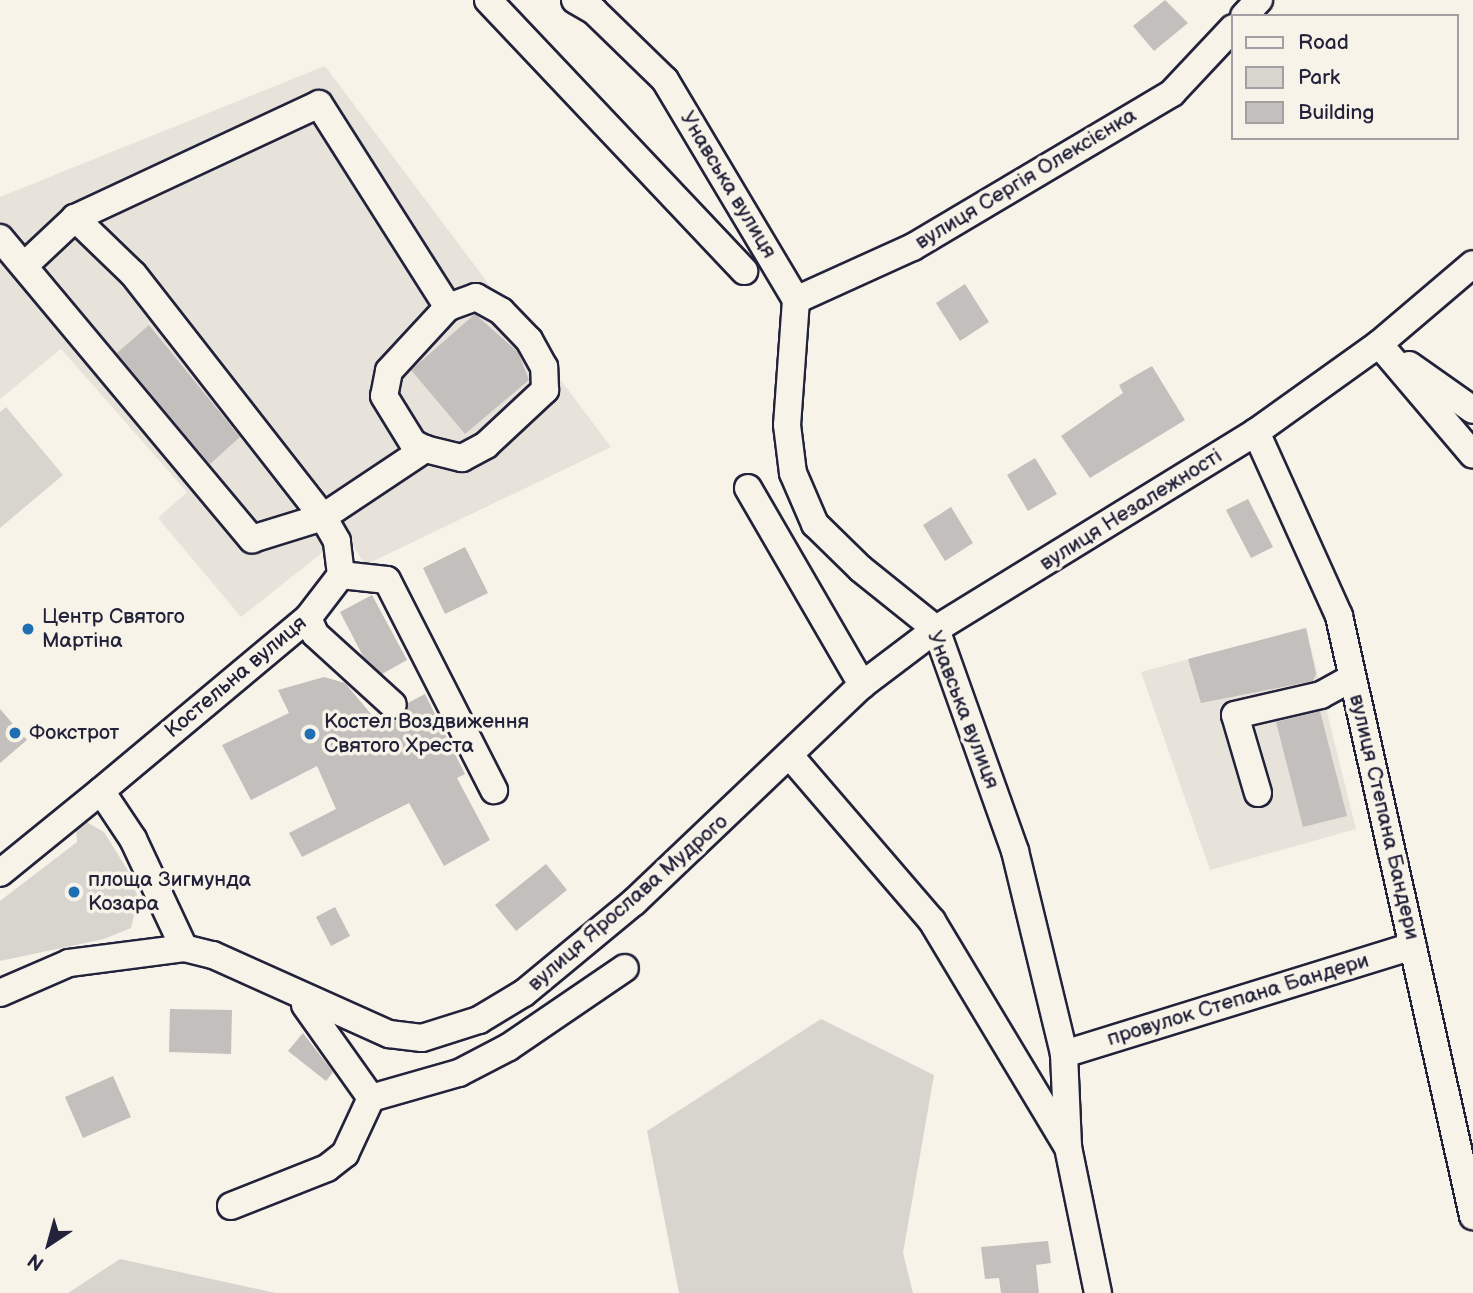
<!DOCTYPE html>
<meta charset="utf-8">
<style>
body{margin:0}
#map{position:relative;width:1473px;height:1293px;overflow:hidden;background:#f7f3e8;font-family:"Balsamiq Sans",sans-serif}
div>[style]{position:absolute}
.built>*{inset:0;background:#e7e3db}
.green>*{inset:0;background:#d8d5cf}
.building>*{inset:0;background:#c2bfbd}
.roads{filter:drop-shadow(2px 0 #22223b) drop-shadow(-2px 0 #22223b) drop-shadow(0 2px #22223b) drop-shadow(0 -2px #22223b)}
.minor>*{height:26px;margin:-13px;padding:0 13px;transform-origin:13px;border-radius:13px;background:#f7f3e8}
.dots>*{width:19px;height:19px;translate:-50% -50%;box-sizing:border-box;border:4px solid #f7f3e8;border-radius:50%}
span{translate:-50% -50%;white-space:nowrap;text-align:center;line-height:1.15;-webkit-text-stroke:7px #f7f3e8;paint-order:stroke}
.street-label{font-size:21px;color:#22223b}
.poi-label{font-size:21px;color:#22223b}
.left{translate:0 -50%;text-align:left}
.legend{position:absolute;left:1231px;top:14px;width:228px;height:126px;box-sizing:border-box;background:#f7f3e8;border:2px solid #a29fa3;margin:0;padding:9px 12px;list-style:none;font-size:21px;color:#22223b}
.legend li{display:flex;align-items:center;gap:14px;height:35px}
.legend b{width:35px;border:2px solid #a29fa3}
.north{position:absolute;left:14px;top:1209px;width:70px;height:70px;-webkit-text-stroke:5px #f7f3e8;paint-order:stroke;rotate:216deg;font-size:19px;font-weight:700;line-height:28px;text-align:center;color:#22223b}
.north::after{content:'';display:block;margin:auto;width:24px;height:32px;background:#22223b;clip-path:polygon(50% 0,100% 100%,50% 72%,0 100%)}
</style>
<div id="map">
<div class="built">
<div style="clip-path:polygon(325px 66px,611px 447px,365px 565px,348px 537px,337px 541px,241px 617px,158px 518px,187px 492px,61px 349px,0 399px,0 197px)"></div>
<div style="clip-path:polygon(1306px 628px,1356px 829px,1210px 870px,1141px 672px)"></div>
</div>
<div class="green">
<div style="clip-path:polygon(6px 407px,63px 475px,0 528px,0 412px)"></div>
<div style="clip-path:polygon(85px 821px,104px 832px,130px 874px,138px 898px,131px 928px,104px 939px,0 961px,0 901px,77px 842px,76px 827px)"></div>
<div style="clip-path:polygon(821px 1019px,934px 1075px,903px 1253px,913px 1293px,679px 1293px,647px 1131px)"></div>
<div style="clip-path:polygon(120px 1259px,276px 1293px,68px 1293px)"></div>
</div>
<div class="building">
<div style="clip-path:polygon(1165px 0,1188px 23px,1154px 51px,1133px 26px)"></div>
<div style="clip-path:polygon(965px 284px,989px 322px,960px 341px,936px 303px)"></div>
<div style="clip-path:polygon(475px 314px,518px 352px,529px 380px,465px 434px,411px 370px)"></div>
<div style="clip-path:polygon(149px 325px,240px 437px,210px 464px,117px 353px)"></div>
<div style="clip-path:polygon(1152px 366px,1185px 420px,1090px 478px,1061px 436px,1123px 393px,1119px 385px)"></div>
<div style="clip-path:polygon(1035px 458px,1057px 494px,1028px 511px,1007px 475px)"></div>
<div style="clip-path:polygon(1248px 499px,1273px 547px,1251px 558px,1226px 510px)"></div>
<div style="clip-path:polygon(951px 507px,973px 543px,945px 561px,923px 525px)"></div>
<div style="clip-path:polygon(465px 547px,488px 593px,445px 614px,423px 568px)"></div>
<div style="clip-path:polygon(372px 595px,407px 660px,382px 674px,364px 658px,340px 612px)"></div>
<div style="clip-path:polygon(1306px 628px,1316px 674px,1313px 681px,1201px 703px,1188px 659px)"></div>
<div style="clip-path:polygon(324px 677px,345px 683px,376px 720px,398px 720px,408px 703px,425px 694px,465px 774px,457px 778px,490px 840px,444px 866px,409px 803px,302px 857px,289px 833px,336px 809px,317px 766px,251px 800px,222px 745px,289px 713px,278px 690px)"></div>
<div style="clip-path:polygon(0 709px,27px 740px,0 763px)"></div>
<div style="clip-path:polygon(1320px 711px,1347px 816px,1303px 827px,1276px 722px)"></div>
<div style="clip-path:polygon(546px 864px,567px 890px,516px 931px,495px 905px)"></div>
<div style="clip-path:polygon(335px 907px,350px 936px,331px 946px,316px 917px)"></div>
<div style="clip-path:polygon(170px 1009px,232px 1010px,231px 1054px,169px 1052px)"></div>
<div style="clip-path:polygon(303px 1033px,333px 1072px,326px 1081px,288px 1051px)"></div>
<div style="clip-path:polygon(113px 1076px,131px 1117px,83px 1138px,65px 1097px)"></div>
<div style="clip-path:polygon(1048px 1241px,1051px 1263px,1036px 1265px,1039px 1293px,1001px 1293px,999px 1278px,985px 1279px,981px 1247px)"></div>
</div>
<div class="roads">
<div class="minor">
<div style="left:488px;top:0;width:373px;rotate:46.6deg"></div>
<div style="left:575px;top:0;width:22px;rotate:30deg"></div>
<div style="left:594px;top:11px;width:99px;rotate:44.2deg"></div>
<div style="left:665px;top:80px;width:256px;rotate:59.2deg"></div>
<div style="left:796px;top:300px;width:125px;rotate:94.1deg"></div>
<div style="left:787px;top:425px;width:48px;rotate:82.9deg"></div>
<div style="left:793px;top:473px;width:56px;rotate:66.7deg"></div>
<div style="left:815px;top:524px;width:64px;rotate:44.4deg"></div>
<div style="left:861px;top:569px;width:96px;rotate:38.7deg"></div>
<div style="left:936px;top:629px;width:236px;rotate:70.4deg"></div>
<div style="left:1015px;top:851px;width:209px;rotate:76.4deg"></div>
<div style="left:1064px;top:1054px;width:93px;rotate:87.5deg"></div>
<div style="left:1244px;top:16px;width:22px;rotate:-47deg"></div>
<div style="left:0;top:238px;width:393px;rotate:50.1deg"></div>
<div style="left:252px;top:539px;width:74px;rotate:-17.2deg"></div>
<div style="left:323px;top:517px;width:308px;rotate:-128deg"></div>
<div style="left:133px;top:274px;width:81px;rotate:-136deg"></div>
<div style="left:25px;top:265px;width:69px;rotate:-43.2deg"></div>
<div style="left:75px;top:218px;width:269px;rotate:-25deg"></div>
<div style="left:319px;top:104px;width:241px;rotate:57.6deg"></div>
<div style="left:796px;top:300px;width:128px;rotate:-24.4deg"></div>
<div style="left:913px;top:247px;width:301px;rotate:-30.7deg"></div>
<div style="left:1172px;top:93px;width:89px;rotate:-46.8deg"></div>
<div style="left:1379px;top:344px;width:145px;rotate:49.7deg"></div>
<div style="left:1409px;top:365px;width:78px;rotate:35.1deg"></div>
<div style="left:1256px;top:432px;width:202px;rotate:65.7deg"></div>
<div style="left:1339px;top:616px;width:615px;rotate:77.41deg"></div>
<div style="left:748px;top:488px;width:228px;rotate:59.9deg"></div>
<div style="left:341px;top:575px;width:34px;rotate:-97deg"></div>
<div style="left:337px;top:541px;width:28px;rotate:-120deg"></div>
<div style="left:323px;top:517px;width:123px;rotate:-33.7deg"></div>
<div style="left:425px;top:449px;width:38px;rotate:14deg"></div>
<div style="left:462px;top:458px;width:27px;rotate:-28deg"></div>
<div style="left:486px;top:445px;width:81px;rotate:-43deg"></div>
<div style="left:545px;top:390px;width:23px;rotate:-92deg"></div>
<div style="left:544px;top:367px;width:31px;rotate:-119deg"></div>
<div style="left:529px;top:340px;width:40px;rotate:-134deg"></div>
<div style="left:501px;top:311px;width:29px;rotate:-151deg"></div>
<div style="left:476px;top:297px;width:30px;rotate:160deg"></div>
<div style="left:448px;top:307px;width:87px;rotate:132.7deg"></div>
<div style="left:389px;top:371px;width:25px;rotate:101deg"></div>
<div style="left:384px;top:396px;width:55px;rotate:58.3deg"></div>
<div style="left:413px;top:443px;width:13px;rotate:27deg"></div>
<div style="left:308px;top:618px;width:17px;rotate:66deg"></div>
<div style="left:315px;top:634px;width:105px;rotate:42.3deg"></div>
<div style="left:791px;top:757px;width:216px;rotate:49.3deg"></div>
<div style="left:932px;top:921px;width:264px;rotate:59deg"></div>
<div style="left:1068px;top:1147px;width:149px;rotate:78.4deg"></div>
<div style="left:101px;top:791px;width:270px;rotate:-39.9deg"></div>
<div style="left:308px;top:618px;width:54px;rotate:-52.5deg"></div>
<div style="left:341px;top:575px;width:46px;rotate:6.2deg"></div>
<div style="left:387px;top:580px;width:236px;rotate:63deg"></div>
<div style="left:1258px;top:793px;width:81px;rotate:-106.4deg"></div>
<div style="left:1235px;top:715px;width:88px;rotate:-13.1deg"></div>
<div style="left:1321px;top:695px;width:35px;rotate:-29deg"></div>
<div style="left:0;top:873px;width:130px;rotate:-39.1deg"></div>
<div style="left:101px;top:791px;width:58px;rotate:56.3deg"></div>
<div style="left:133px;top:839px;width:120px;rotate:64.9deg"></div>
<div style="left:0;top:993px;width:75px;rotate:-23.5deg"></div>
<div style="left:69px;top:963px;width:116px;rotate:-7.4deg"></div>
<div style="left:184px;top:948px;width:30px;rotate:14deg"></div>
<div style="left:213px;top:955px;width:193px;rotate:24.2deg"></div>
<div style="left:389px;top:1034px;width:33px;rotate:7deg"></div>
<div style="left:422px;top:1038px;width:60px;rotate:-17.5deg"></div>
<div style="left:479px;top:1020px;width:52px;rotate:-31deg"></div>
<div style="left:524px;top:993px;width:143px;rotate:-39.6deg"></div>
<div style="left:634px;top:902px;width:315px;rotate:-43.6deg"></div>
<div style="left:862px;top:685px;width:93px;rotate:-37.1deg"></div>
<div style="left:936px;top:629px;width:376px;rotate:-31.6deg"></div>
<div style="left:1256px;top:432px;width:151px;rotate:-35.6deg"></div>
<div style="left:1379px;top:344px;width:123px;rotate:-40.4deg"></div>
<div style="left:305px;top:1005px;width:114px;rotate:54.6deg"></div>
<div style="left:1064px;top:1054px;width:365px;rotate:-17.2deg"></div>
<div style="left:231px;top:1206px;width:103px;rotate:-21.6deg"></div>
<div style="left:327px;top:1168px;width:23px;rotate:-38deg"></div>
<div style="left:345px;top:1154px;width:62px;rotate:-65.1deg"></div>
<div style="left:371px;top:1098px;width:91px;rotate:-15.9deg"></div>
<div style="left:459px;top:1073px;width:56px;rotate:-27.5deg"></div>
<div style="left:509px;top:1047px;width:140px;rotate:-34.3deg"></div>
</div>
</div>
<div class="dots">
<div style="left:28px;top:629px;background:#1f6fb2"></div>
<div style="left:15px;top:733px;background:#1f6fb2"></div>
<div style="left:310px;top:734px;background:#1f6fb2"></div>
<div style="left:74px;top:892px;background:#1f6fb2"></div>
</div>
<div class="street-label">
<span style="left:1026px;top:179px;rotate:-31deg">вулиця Сергія Олексієнка</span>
<span style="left:728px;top:185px;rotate:59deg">Унавська вулиця</span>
<span style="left:1131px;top:510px;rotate:-32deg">вулиця Незалежності</span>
<span style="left:236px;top:677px;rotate:-40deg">Костельна вулиця</span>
<span style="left:963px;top:710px;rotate:69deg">Унавська вулиця</span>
<span style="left:1384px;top:817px;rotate:77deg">вулиця Степана Бандери</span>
<span style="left:628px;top:903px;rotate:-41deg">вулиця Ярослава Мудрого</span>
<span style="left:1238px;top:1000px;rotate:-17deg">провулок Степана Бандери</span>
</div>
<div class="poi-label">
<span class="left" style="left:42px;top:629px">Центр Святого<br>Мартіна</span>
<span class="left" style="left:324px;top:734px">Костел Воздвиження<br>Святого Хреста</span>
<span class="left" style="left:29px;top:733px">Фокстрот</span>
<span class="left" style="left:88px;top:892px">площа Зигмунда<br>Козара</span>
</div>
<ul class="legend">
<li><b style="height:9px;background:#f7f3e8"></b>Road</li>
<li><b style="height:19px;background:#d8d5cf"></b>Park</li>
<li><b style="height:19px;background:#c2bfbd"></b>Building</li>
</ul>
<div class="north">N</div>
</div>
